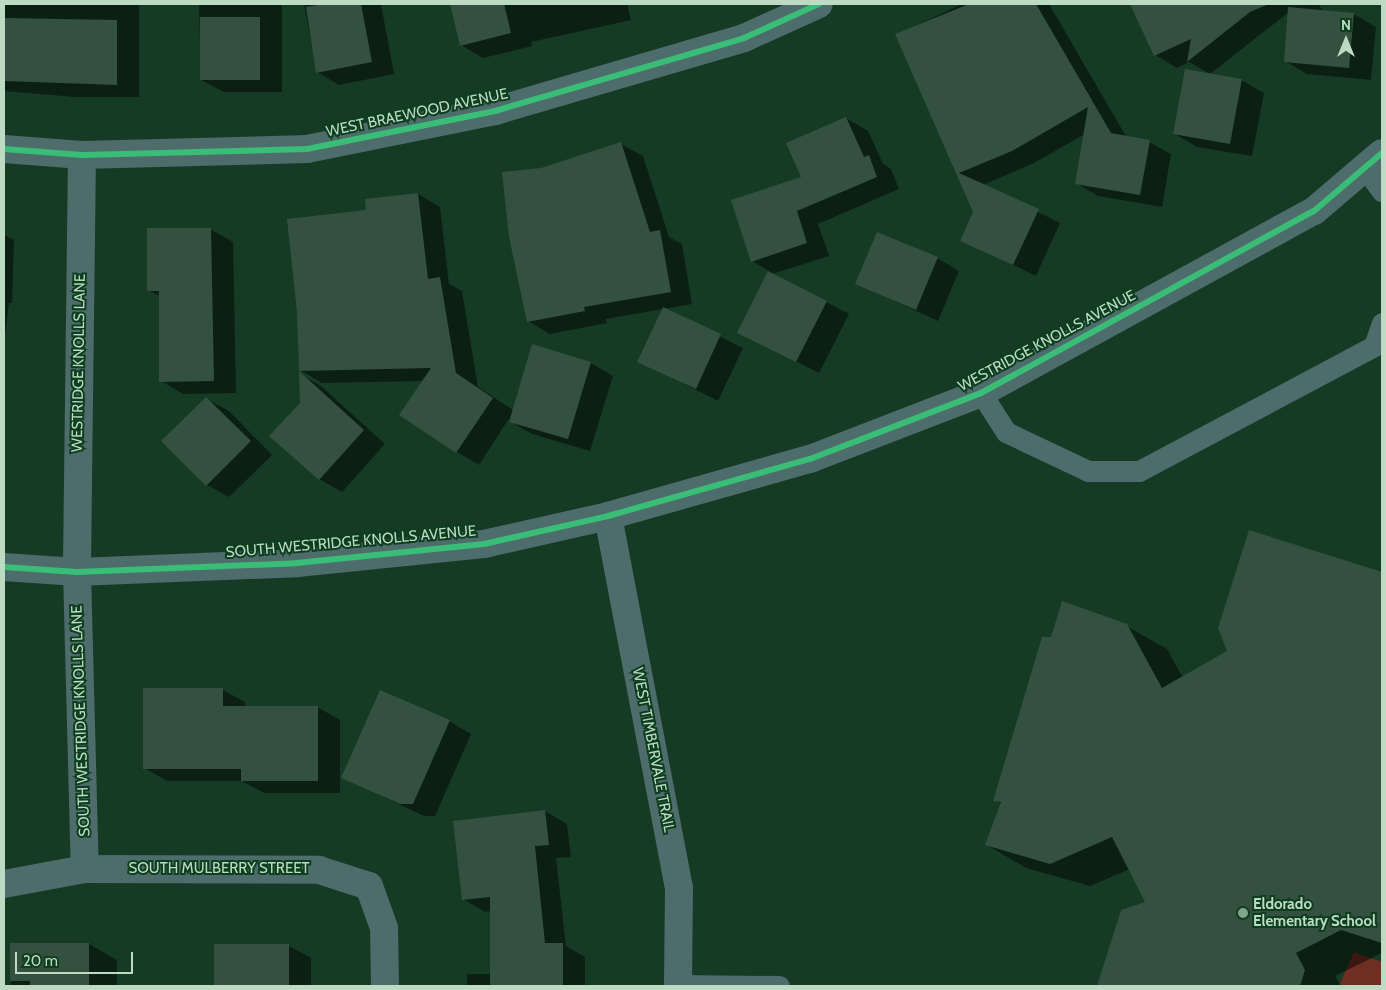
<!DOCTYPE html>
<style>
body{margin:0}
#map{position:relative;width:1386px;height:990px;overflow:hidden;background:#153b25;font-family:Cabin,sans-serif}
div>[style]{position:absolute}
.green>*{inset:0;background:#6f2e21}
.shadow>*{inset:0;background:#0007}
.building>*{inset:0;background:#34513f}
.service>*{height:21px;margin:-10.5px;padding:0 10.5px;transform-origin:10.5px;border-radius:10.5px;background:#4d6c6b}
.minor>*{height:28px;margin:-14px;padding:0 14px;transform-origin:14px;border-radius:14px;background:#4d6c6b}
.tertiary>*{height:28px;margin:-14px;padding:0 14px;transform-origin:14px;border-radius:14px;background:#4d6c6b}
.cycleway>*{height:6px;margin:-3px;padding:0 3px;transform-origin:3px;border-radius:3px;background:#3abd76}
.dots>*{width:14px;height:14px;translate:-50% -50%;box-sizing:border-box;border:2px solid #0d3e1f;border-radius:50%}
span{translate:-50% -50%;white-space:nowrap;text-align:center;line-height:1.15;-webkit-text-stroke:4px #0d3e1f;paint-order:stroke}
.street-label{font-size:15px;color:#bddbc3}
.poi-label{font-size:15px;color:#bddbc3;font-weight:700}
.left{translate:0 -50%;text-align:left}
.frame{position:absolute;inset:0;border:5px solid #bddbc3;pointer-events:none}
.north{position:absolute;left:1321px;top:15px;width:50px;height:50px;-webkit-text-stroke:4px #0d3e1f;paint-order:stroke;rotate:0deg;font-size:14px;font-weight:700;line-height:20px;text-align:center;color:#bddbc3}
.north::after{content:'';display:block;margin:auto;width:18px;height:22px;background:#bddbc3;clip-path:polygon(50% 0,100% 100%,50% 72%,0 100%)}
.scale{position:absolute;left:15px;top:952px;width:118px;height:22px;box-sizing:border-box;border:2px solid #bddbc3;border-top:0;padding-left:6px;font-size:15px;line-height:18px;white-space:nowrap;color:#bddbc3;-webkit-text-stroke:4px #0d3e1f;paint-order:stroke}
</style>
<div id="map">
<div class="green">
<div style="clip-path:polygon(1354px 952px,1382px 962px,1382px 986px,1339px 986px)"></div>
</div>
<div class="shadow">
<div style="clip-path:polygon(4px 4px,139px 4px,139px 97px,75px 97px,4px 91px)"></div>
<div style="clip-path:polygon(199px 4px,282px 4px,282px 92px,224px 92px,201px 80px)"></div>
<div style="clip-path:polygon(304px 4px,381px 4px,394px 74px,339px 85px,317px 72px)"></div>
<div style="clip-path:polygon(451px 4px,627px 4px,631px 20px,531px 42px,532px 46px,483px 58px,461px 45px)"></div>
<div style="clip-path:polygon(962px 4px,1049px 4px,1127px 138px,1149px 142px,1171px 154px,1162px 207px,1098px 196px,1076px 183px,1085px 134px,1034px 163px,983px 185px,1060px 223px,1036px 276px,962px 240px,974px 212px,896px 35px)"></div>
<div style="clip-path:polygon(1132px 4px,1318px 4px,1324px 12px,1354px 14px,1376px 27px,1371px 80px,1307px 74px,1285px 61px,1289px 12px,1210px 74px,1189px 62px,1177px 68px,1155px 55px)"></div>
<div style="clip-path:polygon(1241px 80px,1264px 93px,1252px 156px,1197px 147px,1175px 134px)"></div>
<div style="clip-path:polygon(846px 118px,868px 131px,883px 164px,891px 169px,899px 189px,818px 224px,829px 256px,772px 274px,849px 314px,819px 373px,739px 332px,769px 271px,752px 261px,803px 178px)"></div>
<div style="clip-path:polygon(621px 144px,643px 156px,669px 237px,682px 244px,692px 304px,664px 309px,743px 348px,718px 401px,639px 361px,663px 309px,606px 319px,607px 323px,550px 334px,528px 321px,542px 169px)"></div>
<div style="clip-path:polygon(418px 194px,440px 207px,449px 284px,462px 291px,478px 387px,513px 410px,591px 363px,613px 376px,590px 451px,532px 434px,508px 420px,479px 465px,457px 452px,424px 381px,322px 383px,300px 370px,367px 212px)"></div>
<div style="clip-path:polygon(210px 229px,233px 242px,236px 393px,183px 394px,161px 381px,161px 297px,148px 290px)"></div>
<div style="clip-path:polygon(4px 235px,14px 240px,12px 303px,9px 303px,4px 345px)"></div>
<div style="clip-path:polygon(937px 258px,959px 271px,938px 321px,857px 284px)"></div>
<div style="clip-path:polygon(300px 374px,321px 386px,385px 444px,342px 492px,319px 479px,301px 403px)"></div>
<div style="clip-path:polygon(206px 399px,229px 411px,272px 455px,229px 497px,207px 485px)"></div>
<div style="clip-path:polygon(1250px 532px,1382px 574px,1382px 953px,1335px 976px,1341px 986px,1098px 986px,1122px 911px,1146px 903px,1130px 869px,1090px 886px,1026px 868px,987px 845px,1002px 804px,995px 800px,1126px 626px,1167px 649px,1183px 678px,1229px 652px)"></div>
<div style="clip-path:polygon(144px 690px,223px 690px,245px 702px,245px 707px,317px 707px,340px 720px,340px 793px,264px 793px,242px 781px,167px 781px,144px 768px)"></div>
<div style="clip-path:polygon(449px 721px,471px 734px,435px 816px,424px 816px,343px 778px)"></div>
<div style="clip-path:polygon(545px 811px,567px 824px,571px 857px,556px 858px,566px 946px,585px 957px,585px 986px,467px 986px,467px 974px,491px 974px,491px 911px,485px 912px,463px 899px)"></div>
<div style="clip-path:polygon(11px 944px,89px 944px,117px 960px,117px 986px,11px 986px)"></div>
<div style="clip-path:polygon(215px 946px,289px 946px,311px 958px,311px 986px,214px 986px)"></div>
</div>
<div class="building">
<div style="clip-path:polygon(323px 4px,361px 4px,372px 62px,316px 73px,306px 7px)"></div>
<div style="clip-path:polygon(450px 4px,504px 4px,511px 33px,460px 46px)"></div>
<div style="clip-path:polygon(969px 4px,1036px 4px,1111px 133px,1150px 140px,1140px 195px,1075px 184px,1088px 107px,1012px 151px,959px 173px,1039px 209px,1013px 265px,960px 241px,973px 212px,895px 34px)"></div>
<div style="clip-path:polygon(1130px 4px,1269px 4px,1250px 12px,1187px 62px,1191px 39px,1154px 56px)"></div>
<div style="clip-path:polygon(1288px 7px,1354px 13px,1349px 68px,1284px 62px)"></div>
<div style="clip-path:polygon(200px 17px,260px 17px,260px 80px,200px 80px)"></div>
<div style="clip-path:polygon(4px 18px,117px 20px,117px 85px,4px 81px)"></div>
<div style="clip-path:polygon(1185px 69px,1242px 79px,1230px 144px,1173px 134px)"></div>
<div style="clip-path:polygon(846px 117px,864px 157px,869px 155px,877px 177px,797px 211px,807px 243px,751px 262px,731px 200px,801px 177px,786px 143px)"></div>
<div style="clip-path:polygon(621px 142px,650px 232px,660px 230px,671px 292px,584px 307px,585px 311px,527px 322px,509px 237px,502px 172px,541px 168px)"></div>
<div style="clip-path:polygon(418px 193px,428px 279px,440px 277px,456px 373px,493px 398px,456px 453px,399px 415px,431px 368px,299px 371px,297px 312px,287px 219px,366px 210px,365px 199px)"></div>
<div style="clip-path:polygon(147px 228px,211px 228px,214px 381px,159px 382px,159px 291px,147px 291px)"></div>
<div style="clip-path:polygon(877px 232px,938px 257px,916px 310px,855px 284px)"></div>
<div style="clip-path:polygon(768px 271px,827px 301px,796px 362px,737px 333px)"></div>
<div style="clip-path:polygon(663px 307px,721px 334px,696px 389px,637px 362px)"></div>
<div style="clip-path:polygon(532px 344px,591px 362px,568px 439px,509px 422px)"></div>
<div style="clip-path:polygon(299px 371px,364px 430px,319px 480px,269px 436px,300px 403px)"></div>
<div style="clip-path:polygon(206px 397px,251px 441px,206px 486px,161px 441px)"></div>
<div style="clip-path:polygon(1249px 530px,1382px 572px,1382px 943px,1341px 930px,1296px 953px,1305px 970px,1300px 986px,1097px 986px,1121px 910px,1145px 902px,1112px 837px,1050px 864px,985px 845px,1001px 802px,993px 801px,1042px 637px,1051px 637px,1062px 601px,1127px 624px,1162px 688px,1227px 651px,1218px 628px)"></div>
<div style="clip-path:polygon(143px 688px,223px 688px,223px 706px,318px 706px,318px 781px,241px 781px,241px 769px,143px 769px)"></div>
<div style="clip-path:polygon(380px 690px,450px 720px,413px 804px,400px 804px,341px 778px)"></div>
<div style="clip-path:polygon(545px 810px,549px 845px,535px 846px,545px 943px,563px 943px,563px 986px,490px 986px,490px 897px,462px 900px,453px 821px)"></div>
<div style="clip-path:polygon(10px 943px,89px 943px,89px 986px,30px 986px,30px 981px,10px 981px)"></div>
<div style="clip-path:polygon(214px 944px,289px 944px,289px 986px,214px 986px)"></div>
</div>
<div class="service">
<div style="left:1365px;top:168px;width:29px;rotate:54deg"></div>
<div style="left:981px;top:393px;width:46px;rotate:57.3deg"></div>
<div style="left:1006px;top:432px;width:91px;rotate:25.4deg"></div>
<div style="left:1088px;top:471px;width:51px"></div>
<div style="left:1139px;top:471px;width:266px;rotate:-28deg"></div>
<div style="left:1374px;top:346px;width:24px;rotate:-71deg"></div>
<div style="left:678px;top:985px;width:101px;rotate:0.6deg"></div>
</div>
<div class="minor">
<div style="left:4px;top:149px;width:78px;rotate:4.4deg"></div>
<div style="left:82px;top:155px;width:225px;rotate:-1.5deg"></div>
<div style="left:307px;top:149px;width:192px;rotate:-11.4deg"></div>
<div style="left:495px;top:111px;width:259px;rotate:-16.3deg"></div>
<div style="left:744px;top:38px;width:82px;rotate:-24.4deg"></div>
<div style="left:82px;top:155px;width:417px;rotate:90.7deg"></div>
<div style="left:77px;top:572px;width:297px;rotate:88.5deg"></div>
<div style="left:608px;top:516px;width:379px;rotate:79.2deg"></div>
<div style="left:679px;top:888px;width:98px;rotate:90.6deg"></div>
<div style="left:4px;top:884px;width:82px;rotate:-10.5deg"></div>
<div style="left:85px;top:869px;width:234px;rotate:0.2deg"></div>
<div style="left:319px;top:870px;width:52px;rotate:17.7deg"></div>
<div style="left:369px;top:886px;width:45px;rotate:70.3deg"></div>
<div style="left:384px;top:928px;width:58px;rotate:89deg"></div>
</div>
<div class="tertiary">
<div style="left:4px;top:567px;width:73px;rotate:3.9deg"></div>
<div style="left:77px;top:572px;width:220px;rotate:-2.3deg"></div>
<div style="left:297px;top:563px;width:188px;rotate:-5.8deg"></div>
<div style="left:484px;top:544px;width:127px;rotate:-12.7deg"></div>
<div style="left:608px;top:516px;width:210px;rotate:-15.8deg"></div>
<div style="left:810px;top:459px;width:183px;rotate:-21.1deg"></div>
<div style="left:981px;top:393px;width:379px;rotate:-28.7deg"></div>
<div style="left:1314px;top:211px;width:89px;rotate:-40.5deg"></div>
</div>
<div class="cycleway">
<div style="left:4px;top:149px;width:78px;rotate:4.4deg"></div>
<div style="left:82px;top:155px;width:225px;rotate:-1.5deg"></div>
<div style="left:307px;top:149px;width:192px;rotate:-11.4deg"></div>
<div style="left:495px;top:111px;width:259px;rotate:-16.3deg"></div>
<div style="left:744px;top:38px;width:82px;rotate:-24.4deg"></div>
<div style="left:4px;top:567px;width:73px;rotate:3.9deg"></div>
<div style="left:77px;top:572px;width:220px;rotate:-2.3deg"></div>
<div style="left:297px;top:563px;width:188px;rotate:-5.8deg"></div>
<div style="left:484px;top:544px;width:127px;rotate:-12.7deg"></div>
<div style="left:608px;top:516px;width:210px;rotate:-15.8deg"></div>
<div style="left:810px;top:459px;width:183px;rotate:-21.1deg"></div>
<div style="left:981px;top:393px;width:379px;rotate:-28.7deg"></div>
<div style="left:1314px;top:211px;width:89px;rotate:-40.5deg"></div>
</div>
<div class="dots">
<div style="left:1243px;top:913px;background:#82a38c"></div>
</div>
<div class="street-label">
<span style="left:417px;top:113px;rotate:-12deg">WEST BRAEWOOD AVENUE</span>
<span style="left:1047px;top:341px;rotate:-28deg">WESTRIDGE KNOLLS AVENUE</span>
<span style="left:79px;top:363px;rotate:-89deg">WESTRIDGE KNOLLS LANE</span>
<span style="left:351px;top:542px;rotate:-5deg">SOUTH WESTRIDGE KNOLLS AVENUE</span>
<span style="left:81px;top:721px;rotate:-92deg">SOUTH WESTRIDGE KNOLLS LANE</span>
<span style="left:653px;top:750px;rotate:79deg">WEST TIMBERVALE TRAIL</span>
<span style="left:219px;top:869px">SOUTH MULBERRY STREET</span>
</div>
<div class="poi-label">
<span class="left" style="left:1253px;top:913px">Eldorado<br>Elementary School</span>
</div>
<div class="frame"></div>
<div class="north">N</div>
<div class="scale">20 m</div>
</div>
